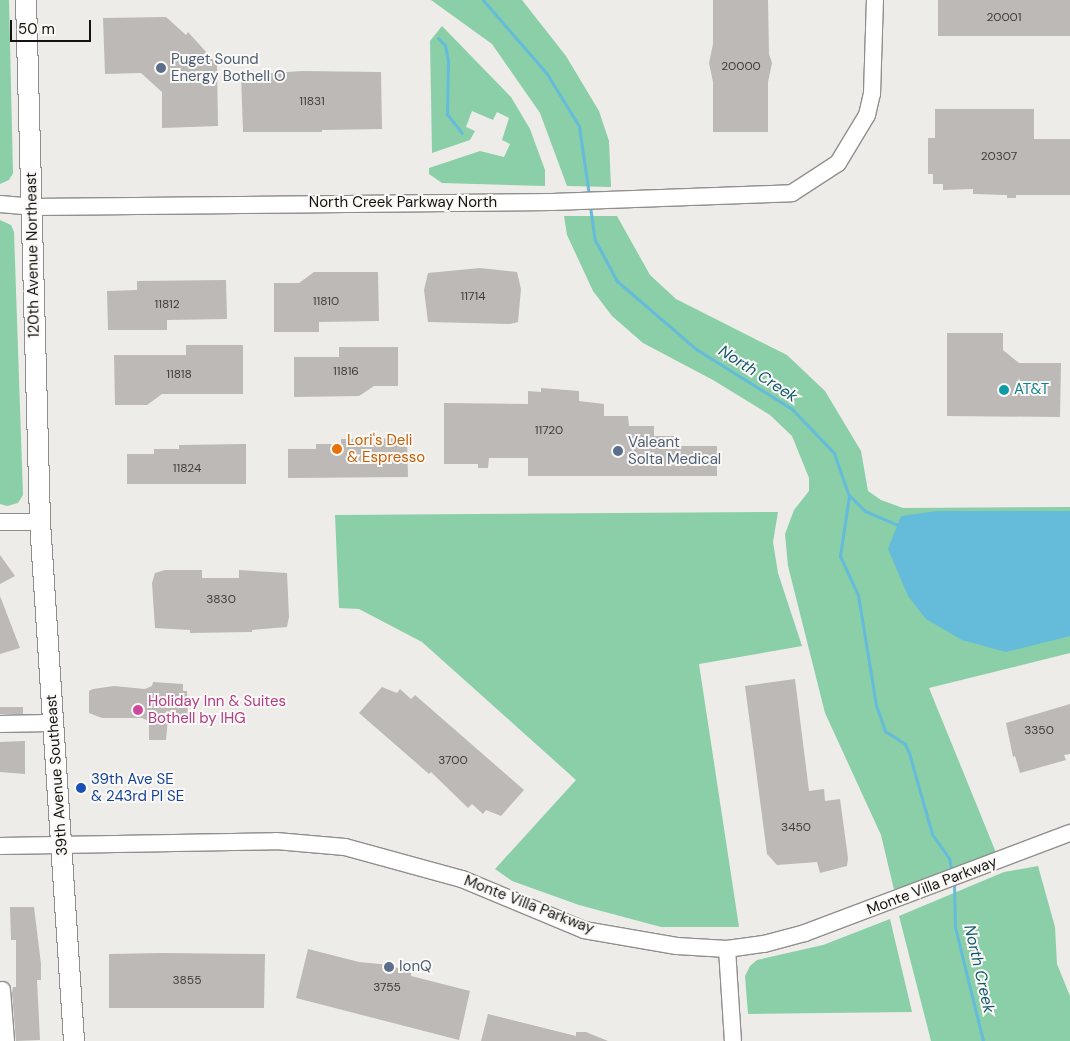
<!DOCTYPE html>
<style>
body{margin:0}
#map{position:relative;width:1070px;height:1041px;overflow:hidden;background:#eeece8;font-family:"DM Sans",sans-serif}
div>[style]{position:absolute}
.green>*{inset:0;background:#8acfa7}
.water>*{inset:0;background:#65bbda}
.stream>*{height:3px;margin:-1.5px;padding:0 1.5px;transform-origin:1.5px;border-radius:1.5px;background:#65bbda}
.building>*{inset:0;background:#bcb9b6}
.roads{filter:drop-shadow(1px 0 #918f8c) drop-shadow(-1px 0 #918f8c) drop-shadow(0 1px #918f8c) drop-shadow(0 -1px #918f8c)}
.minor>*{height:16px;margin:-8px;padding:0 8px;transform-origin:8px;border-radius:8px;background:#fff}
.major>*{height:20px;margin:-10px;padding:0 10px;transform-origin:10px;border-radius:10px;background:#fff}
.dots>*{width:14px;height:14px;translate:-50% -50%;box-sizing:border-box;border:2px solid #fbf9f6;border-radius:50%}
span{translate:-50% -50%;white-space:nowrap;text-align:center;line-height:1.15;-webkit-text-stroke:4px #fbf9f6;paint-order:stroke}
.number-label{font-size:12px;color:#3e3c3b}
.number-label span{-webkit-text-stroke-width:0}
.service-label{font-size:15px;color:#4e5e75}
.left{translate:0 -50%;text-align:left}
.street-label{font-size:15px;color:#141312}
.culture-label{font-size:15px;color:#0d838f}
.food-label{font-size:15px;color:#c56008}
.hotel-label{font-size:15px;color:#b23c85}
.transit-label{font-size:15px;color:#164399}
.water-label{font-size:16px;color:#10586d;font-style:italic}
.scale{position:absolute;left:10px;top:20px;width:81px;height:22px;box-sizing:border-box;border:2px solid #141312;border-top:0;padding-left:6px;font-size:15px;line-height:18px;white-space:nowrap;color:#141312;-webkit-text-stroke:4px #fbf9f6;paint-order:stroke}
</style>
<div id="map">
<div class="green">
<div style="clip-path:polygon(0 0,9px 0,13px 173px,9px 180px,0 184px)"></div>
<div style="clip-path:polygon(431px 0,522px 0,566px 56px,599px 111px,609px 141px,611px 187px,567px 186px,540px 113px,492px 44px)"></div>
<div style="clip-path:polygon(442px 26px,511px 97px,530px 129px,545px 170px,545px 186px,442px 183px,429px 174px,429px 168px,480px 151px,504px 157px,510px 144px,502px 140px,509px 118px,497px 112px,493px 120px,472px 111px,466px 127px,475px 131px,470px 140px,432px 153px,430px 41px)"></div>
<div style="clip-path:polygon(564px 216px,617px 216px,650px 275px,676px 299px,787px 355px,825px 391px,861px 451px,868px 491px,881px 500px,903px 508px,1070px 507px,1070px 653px,929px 688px,997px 855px,895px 894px,881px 835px,825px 713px,788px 566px,785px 534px,794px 510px,809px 491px,809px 478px,792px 436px,770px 415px,713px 380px,643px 343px,612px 316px,593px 291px,567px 235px)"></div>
<div style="clip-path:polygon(0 220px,11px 225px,14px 232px,23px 495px,18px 503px,7px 506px,0 504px)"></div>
<div style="clip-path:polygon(778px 512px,773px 542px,778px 573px,802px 646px,699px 664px,739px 927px,661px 927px,579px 905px,512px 881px,495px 869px,576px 780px,422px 642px,359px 609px,339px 608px,335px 515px)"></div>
<div style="clip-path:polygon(1038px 866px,1055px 927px,1057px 964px,1070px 996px,1070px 1041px,931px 1041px,899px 916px,1004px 872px)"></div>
<div style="clip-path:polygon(890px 919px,912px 1012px,748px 1014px,745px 976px,750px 966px,757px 960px,823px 945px)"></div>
</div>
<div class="water">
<div style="clip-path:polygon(937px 511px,1070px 511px,1070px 636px,1006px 652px,962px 640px,926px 619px,908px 596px,888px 549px,901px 516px)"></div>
</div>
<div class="stream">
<div style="left:483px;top:0;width:98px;rotate:49.1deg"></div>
<div style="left:547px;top:74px;width:61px;rotate:58.4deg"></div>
<div style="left:579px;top:126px;width:70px;rotate:81.8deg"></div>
<div style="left:438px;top:38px;width:10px;rotate:45deg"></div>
<div style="left:445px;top:45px;width:16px;rotate:79deg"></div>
<div style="left:448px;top:61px;width:53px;rotate:91.1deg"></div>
<div style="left:447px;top:114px;width:24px;rotate:52deg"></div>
<div style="left:590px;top:206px;width:34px;rotate:82deg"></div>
<div style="left:595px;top:240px;width:47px;rotate:61.8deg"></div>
<div style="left:617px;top:281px;width:104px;rotate:40.7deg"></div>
<div style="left:696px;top:349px;width:113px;rotate:32deg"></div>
<div style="left:792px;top:409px;width:61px;rotate:46.3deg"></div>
<div style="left:834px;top:453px;width:46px;rotate:70.8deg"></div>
<div style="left:849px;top:496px;width:61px;rotate:98.5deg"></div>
<div style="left:840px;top:556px;width:43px;rotate:65.2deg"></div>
<div style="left:858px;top:595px;width:111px;rotate:80.7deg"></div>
<div style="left:876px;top:705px;width:28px;rotate:71deg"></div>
<div style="left:885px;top:731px;width:24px;rotate:33deg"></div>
<div style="left:905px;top:744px;width:10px;rotate:66deg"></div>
<div style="left:909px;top:753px;width:84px;rotate:74.1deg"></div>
<div style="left:932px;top:834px;width:29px;rotate:55deg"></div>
<div style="left:949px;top:858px;width:14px;rotate:78deg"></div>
<div style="left:850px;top:496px;width:21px;rotate:45deg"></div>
<div style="left:865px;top:511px;width:36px;rotate:23deg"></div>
<div style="left:954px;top:883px;width:44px;rotate:88.7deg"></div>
<div style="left:955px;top:927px;width:117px;rotate:76.2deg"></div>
</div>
<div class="building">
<div style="clip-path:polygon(713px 0,768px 0,769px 54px,772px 63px,768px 82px,768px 132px,713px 132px,713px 82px,709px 63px,713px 44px)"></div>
<div style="clip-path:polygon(938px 0,1070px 0,1070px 36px,938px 36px)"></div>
<div style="clip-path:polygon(166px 17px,186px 35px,188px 32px,217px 64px,218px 126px,162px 128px,162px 92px,141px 73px,105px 74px,103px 18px)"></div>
<div style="clip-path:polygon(302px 71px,381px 72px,382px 129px,322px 130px,322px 132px,243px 132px,241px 75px)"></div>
<div style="clip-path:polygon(935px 109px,1034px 109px,1034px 139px,1070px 139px,1070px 195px,1016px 195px,1016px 198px,1007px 198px,1007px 195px,973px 194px,973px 189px,943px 190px,943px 184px,933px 184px,933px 174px,928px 174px,928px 138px,935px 138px)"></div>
<div style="clip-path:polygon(480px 268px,517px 272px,521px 289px,518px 322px,510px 324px,428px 322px,424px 290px,428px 273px)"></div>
<div style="clip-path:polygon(314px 272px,378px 272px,379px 321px,319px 322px,319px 332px,274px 332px,274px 283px,299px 283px)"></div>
<div style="clip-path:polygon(226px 280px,227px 319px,167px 320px,167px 330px,108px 330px,107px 291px,137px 290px,137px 281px)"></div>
<div style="clip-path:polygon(947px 333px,1003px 333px,1003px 350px,1019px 363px,1061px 363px,1060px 417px,947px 416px)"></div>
<div style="clip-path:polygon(186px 345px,243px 345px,243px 394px,162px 394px,147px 405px,115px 405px,114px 355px,186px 355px)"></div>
<div style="clip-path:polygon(339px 347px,398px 347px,398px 386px,374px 386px,359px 396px,294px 397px,294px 357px,339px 357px)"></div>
<div style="clip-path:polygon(541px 388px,579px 391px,579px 401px,604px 404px,604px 416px,628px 416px,629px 426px,654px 426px,654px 436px,679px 436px,679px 446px,717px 446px,717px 476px,528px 476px,528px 458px,489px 458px,488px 468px,478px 468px,478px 464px,444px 464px,444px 403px,528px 404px,528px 391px,541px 392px)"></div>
<div style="clip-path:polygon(407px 438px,408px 477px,288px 478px,288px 449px,316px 449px,316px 444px,341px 444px,341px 439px)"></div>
<div style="clip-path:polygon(246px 444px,246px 484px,127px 484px,127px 454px,154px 454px,154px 449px,179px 449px,179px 445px)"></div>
<div style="clip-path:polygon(0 555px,15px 576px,0 584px)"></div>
<div style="clip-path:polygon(165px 570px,202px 570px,202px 578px,239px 578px,239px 570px,287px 573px,289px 617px,287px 627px,252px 630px,252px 632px,190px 633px,190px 630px,155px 628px,152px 583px,155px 573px)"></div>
<div style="clip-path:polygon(0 596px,20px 648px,0 654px)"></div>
<div style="clip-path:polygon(795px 679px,809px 791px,824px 789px,825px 801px,840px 799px,848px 858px,847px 866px,820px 873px,817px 862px,777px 865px,767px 854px,745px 686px)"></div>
<div style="clip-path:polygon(153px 682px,183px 684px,183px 691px,187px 691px,188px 718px,168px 718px,166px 740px,149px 740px,149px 721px,142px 718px,102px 718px,89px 713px,89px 691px,93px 689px,114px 686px,145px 689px,152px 686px)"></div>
<div style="clip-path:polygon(382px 687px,397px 693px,400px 689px,411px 699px,415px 695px,524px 790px,501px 816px,486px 810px,483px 814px,472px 804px,468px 808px,431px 772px,429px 774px,359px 713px)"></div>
<div style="clip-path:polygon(1070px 704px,1070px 754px,1064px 755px,1066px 760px,1020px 773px,1015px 756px,1013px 757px,1006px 723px)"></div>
<div style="clip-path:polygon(0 707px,23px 707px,23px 714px,0 714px)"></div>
<div style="clip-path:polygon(25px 741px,25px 774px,0 772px,0 742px)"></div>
<div style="clip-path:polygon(10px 907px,34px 907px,41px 964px,41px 980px,37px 980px,40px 1040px,16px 1041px,12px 993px,13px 987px,16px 987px,16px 940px,11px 940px)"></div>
<div style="clip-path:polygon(308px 949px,359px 962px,390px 965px,411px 973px,411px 976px,470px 991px,459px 1040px,296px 998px)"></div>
<div style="clip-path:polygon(161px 953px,265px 954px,264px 1008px,109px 1008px,109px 954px)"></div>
<div style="clip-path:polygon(488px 1014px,576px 1036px,576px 1032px,586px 1032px,608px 1041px,481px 1041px)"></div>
</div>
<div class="roads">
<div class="minor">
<div style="left:0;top:204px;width:32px;rotate:5deg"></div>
<div style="left:32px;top:207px;width:520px;rotate:-0.55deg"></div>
<div style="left:552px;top:202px;width:240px;rotate:-2.1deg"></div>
<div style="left:792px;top:193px;width:55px;rotate:-33.1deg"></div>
<div style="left:838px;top:163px;width:56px;rotate:-58.9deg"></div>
<div style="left:867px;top:115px;width:22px;rotate:-77deg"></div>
<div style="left:872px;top:94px;width:94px;rotate:-88.2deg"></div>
<div style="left:0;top:522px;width:40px"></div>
<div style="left:0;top:724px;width:54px;rotate:-1.1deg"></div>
<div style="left:0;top:846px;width:276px;rotate:-1deg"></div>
<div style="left:276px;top:841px;width:69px;rotate:5deg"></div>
<div style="left:345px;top:847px;width:121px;rotate:15.3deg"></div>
<div style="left:462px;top:879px;width:132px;rotate:22.7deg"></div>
<div style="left:584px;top:930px;width:94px;rotate:9.8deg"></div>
<div style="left:677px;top:946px;width:50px;rotate:3.4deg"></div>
<div style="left:727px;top:949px;width:37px;rotate:-8deg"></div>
<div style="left:764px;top:944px;width:42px;rotate:-15deg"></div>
<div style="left:805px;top:933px;width:283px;rotate:-20.7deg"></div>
<div style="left:727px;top:949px;width:92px;rotate:86.3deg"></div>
<div style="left:2px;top:990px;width:51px;rotate:85.5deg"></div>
</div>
<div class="major">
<div style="left:26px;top:0;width:522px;rotate:88.46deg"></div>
<div style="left:40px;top:522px;width:520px;rotate:86.25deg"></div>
</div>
</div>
<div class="dots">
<div style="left:161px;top:68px;background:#5c6f8a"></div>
<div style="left:1004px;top:390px;background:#0f9aa8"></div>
<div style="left:337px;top:449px;background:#e8710a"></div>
<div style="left:618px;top:451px;background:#5c6f8a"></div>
<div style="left:138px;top:710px;background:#d1479c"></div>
<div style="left:81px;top:788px;background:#1a4fb4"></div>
<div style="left:389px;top:967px;background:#5c6f8a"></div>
</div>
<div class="number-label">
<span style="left:1004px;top:18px">20001</span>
<span style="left:741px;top:67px">20000</span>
<span style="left:312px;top:102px">11831</span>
<span style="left:999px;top:157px">20307</span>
<span style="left:473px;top:297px">11714</span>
<span style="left:326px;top:302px">11810</span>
<span style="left:167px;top:305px">11812</span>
<span style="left:346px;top:372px">11816</span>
<span style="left:179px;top:375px">11818</span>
<span style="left:549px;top:431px">11720</span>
<span style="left:187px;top:469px">11824</span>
<span style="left:221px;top:600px">3830</span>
<span style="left:1039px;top:731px">3350</span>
<span style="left:453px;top:761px">3700</span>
<span style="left:796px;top:828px">3450</span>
<span style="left:187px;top:981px">3855</span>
<span style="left:387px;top:988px">3755</span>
</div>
<div class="service-label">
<span class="left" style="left:171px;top:68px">Puget Sound<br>Energy Bothell O</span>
<span class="left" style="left:628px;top:451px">Valeant<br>Solta Medical</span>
<span class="left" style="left:399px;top:967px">IonQ</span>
</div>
<div class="street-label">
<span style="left:403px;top:203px">North Creek Parkway North</span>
<span style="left:33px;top:255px;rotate:-91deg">120th Avenue Northeast</span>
<span style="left:57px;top:775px;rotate:-94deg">39th Avenue Southeast</span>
<span style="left:932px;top:886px;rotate:-21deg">Monte Villa Parkway</span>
<span style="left:529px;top:905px;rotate:21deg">Monte Villa Parkway</span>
</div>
<div class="culture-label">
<span class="left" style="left:1014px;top:390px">AT&amp;T</span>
</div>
<div class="food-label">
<span class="left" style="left:347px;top:449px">Lori's Deli<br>&amp; Espresso</span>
</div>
<div class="hotel-label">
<span class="left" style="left:148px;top:710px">Holiday Inn &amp; Suites<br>Bothell by IHG</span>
</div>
<div class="transit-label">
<span class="left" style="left:91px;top:788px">39th Ave SE<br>&amp; 243rd Pl SE</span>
</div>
<div class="water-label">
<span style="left:758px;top:374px;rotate:33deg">North Creek</span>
<span style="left:979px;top:969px;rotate:77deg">North Creek</span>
</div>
<div class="scale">50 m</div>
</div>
